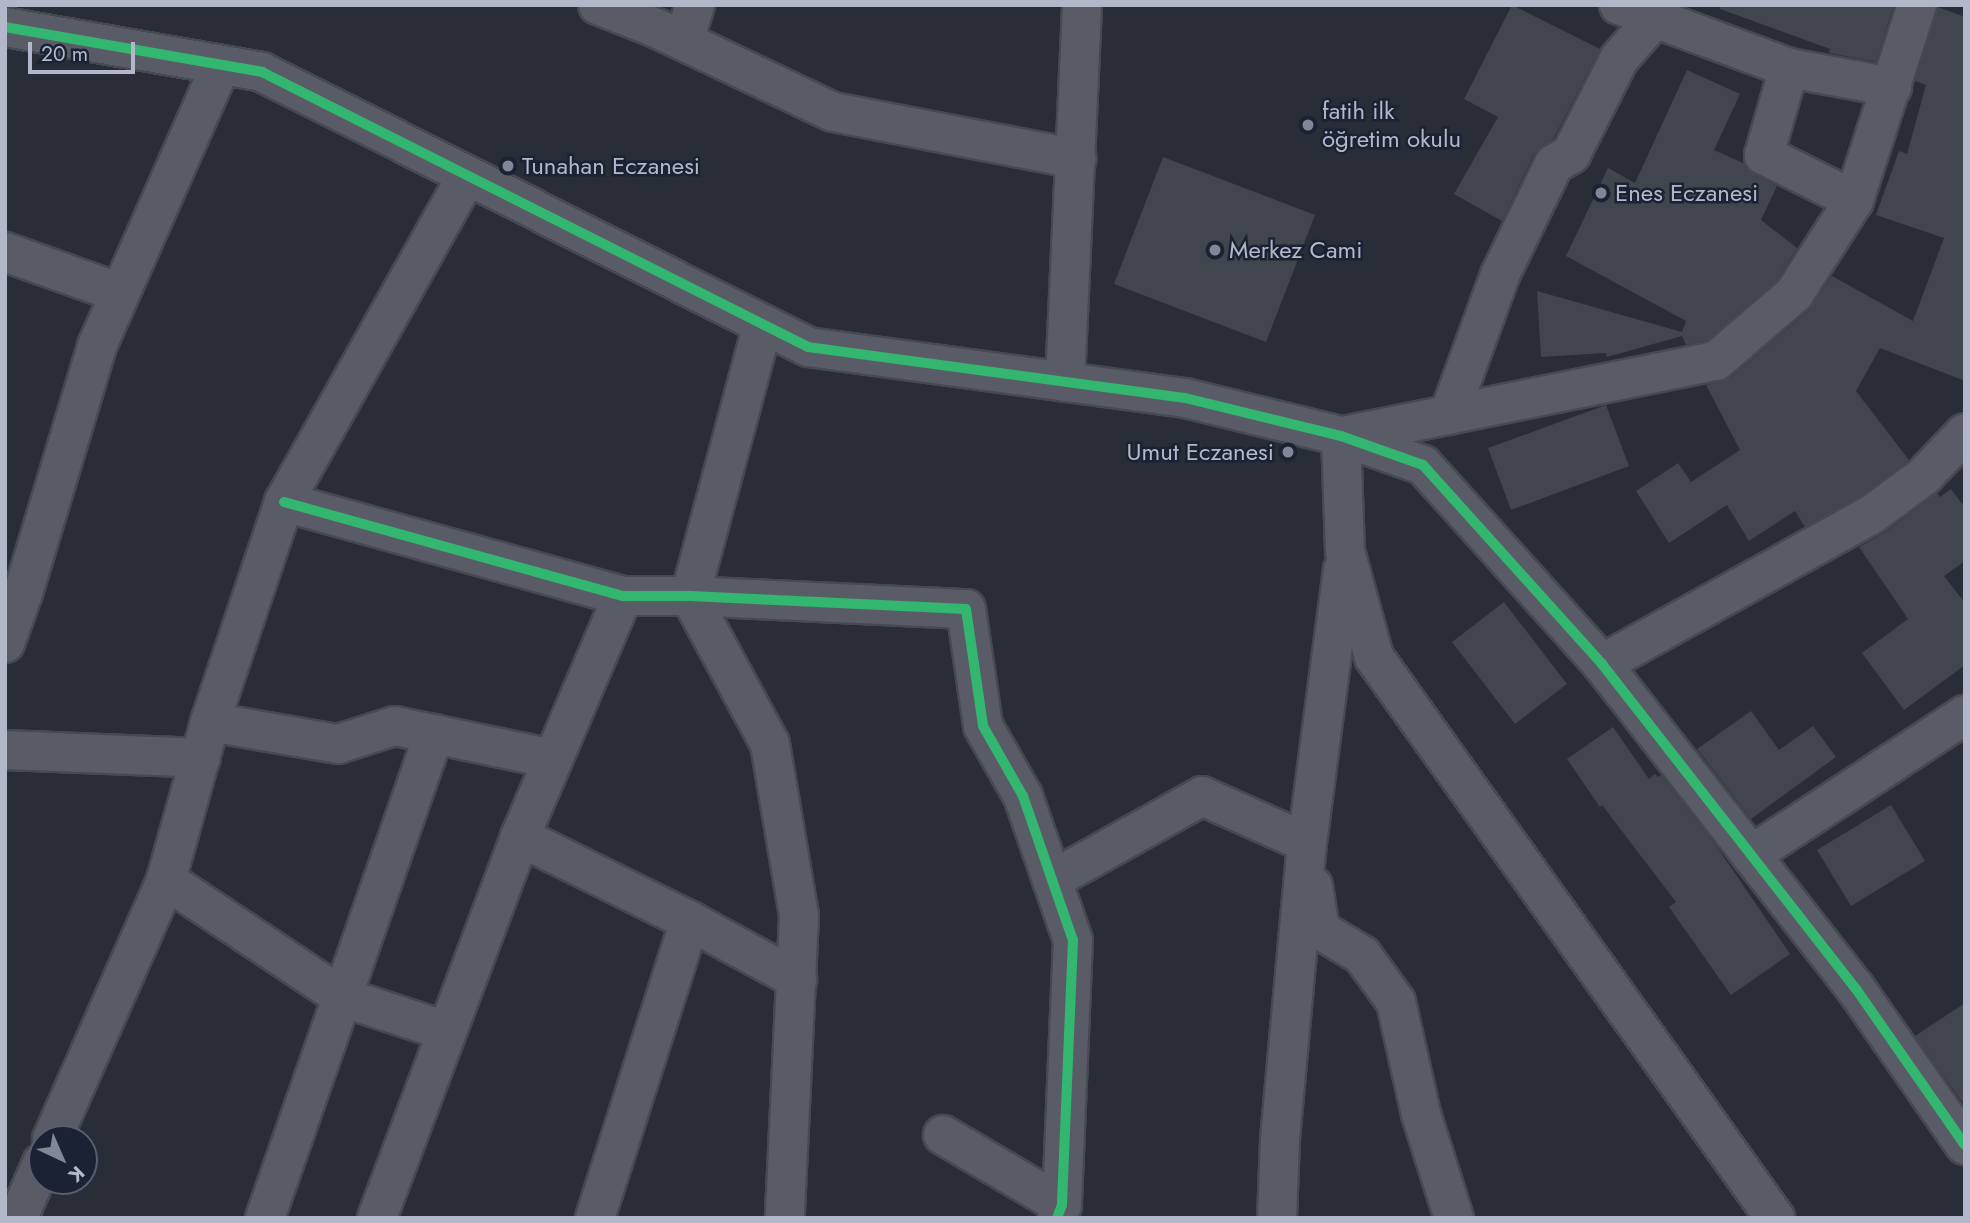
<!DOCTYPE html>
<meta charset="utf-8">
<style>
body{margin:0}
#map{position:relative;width:1970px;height:1223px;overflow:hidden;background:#282d38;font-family:Jost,sans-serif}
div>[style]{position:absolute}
.building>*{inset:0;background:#41454e}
.roads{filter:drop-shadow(2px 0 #454951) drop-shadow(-2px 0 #454951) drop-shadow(0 2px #454951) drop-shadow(0 -2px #454951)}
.minor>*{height:38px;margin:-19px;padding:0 19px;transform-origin:19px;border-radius:19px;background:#595c66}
.cycleway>*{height:10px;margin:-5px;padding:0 5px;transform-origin:5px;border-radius:5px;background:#33b770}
.dots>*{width:19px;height:19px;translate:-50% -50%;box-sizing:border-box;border:4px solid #1b2234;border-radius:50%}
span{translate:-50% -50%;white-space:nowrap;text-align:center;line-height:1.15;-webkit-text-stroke:5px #1b2234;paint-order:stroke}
.poi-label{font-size:24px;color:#b2b8ca}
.left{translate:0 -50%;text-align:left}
.right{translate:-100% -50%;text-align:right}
.frame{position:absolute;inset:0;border:7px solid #b2b8ca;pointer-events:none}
.north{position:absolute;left:28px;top:1125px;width:70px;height:70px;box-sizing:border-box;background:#1b2234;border:2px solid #575e70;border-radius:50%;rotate:136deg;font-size:19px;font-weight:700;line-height:28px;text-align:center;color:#b2b8ca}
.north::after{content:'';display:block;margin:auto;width:24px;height:32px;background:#828797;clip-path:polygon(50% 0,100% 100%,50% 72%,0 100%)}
.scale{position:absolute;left:28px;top:42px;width:107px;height:32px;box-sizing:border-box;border:4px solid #b2b8ca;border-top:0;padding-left:9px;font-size:21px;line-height:24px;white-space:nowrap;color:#b2b8ca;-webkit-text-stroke:5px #1b2234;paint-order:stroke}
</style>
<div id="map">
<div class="building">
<div style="clip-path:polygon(1512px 5px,1600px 49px,1554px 138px,1534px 154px,1502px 221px,1454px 194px,1498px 117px,1464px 99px)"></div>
<div style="clip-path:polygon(1721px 5px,1894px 5px,1876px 62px,1829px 53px,1830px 49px,1720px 9px)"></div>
<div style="clip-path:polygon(1938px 7px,1965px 17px,1965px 381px,1880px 348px,1856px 391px,1909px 460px,1859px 497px,1805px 527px,1795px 511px,1749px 541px,1727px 505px,1669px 543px,1636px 491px,1678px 463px,1691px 482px,1740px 450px,1706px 385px,1730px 378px,1808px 311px,1832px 276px,1913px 321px,1944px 238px,1876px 215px,1899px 151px,1907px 154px,1926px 85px,1915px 81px)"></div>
<div style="clip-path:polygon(1687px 70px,1740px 94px,1714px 150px,1745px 164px,1754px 174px,1777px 186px,1761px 220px,1797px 248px,1777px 280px,1706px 341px,1686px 345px,1682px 336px,1607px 357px,1606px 353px,1541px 357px,1537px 291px,1682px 332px,1686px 321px,1566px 256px,1608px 168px,1635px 183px)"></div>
<div style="clip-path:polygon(1163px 157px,1315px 215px,1266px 342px,1114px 284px)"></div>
<div style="clip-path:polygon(1606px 405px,1629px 466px,1511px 510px,1488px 448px)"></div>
<div style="clip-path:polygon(1951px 489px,1965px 508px,1965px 561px,1944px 576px,1965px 603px,1965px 665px,1904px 710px,1862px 653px,1908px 619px,1859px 547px,1884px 533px,1937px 493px,1940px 497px)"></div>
<div style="clip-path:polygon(1504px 602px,1567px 684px,1515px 724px,1452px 642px)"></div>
<div style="clip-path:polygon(1751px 711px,1779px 750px,1813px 726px,1836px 757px,1751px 819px,1697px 749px)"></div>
<div style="clip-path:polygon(1613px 727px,1649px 779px,1655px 774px,1658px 777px,1661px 775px,1715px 844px,1790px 954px,1731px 995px,1669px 907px,1676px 902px,1602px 805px,1600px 807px,1567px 759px)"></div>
<div style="clip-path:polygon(1891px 805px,1925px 861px,1851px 906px,1817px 850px)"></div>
<div style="clip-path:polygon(1965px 1003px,1965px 1106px,1915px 1036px)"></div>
</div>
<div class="roads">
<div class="minor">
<div style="left:598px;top:5px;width:62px;rotate:21.6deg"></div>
<div style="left:656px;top:28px;width:196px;rotate:25.4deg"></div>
<div style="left:833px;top:112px;width:248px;rotate:10.9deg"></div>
<div style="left:1619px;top:5px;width:181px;rotate:20.3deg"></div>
<div style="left:1789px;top:68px;width:105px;rotate:10.5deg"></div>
<div style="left:5px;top:27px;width:261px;rotate:9.9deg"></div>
<div style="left:262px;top:72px;width:611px;rotate:26.73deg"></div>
<div style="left:808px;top:347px;width:380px;rotate:7.7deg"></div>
<div style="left:1185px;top:398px;width:161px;rotate:13.7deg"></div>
<div style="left:1341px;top:436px;width:87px;rotate:19.5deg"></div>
<div style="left:1423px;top:465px;width:268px;rotate:48deg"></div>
<div style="left:1602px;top:664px;width:412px;rotate:52deg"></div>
<div style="left:1856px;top:989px;width:190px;rotate:55.1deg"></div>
<div style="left:684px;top:41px;width:38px;rotate:-73deg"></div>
<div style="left:1789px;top:68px;width:91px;rotate:106deg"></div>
<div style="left:1764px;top:155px;width:101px;rotate:26.6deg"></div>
<div style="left:5px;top:252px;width:122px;rotate:19.6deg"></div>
<div style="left:763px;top:324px;width:282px;rotate:105deg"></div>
<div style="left:690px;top:596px;width:168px;rotate:61.6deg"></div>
<div style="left:770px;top:744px;width:174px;rotate:80.4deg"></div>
<div style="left:799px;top:916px;width:302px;rotate:92.7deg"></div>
<div style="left:1065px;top:382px;width:377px;rotate:-87.4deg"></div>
<div style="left:1449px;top:415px;width:149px;rotate:-70deg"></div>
<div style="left:1500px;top:275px;width:123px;rotate:-64.1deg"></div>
<div style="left:1554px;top:164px;width:20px;rotate:-30deg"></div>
<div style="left:1571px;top:154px;width:106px;rotate:-63.2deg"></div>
<div style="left:1619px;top:59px;width:53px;rotate:-48.8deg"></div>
<div style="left:1341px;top:436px;width:115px;rotate:88deg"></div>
<div style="left:1345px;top:551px;width:110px;rotate:74.7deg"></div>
<div style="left:1374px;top:657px;width:690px;rotate:54.44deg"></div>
<div style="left:1343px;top:436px;width:380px;rotate:-11.4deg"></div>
<div style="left:1716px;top:361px;width:103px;rotate:-40.7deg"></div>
<div style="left:1794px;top:294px;width:112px;rotate:-57.4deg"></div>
<div style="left:1854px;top:200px;width:205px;rotate:-72.1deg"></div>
<div style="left:284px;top:502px;width:352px;rotate:15.5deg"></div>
<div style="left:623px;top:596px;width:67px"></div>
<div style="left:690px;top:596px;width:276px;rotate:2.7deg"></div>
<div style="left:966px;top:609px;width:118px;rotate:81.7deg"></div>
<div style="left:983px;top:726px;width:81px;rotate:60.3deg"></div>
<div style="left:1023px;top:796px;width:152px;rotate:70.9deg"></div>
<div style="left:1073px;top:940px;width:265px;rotate:92.4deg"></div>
<div style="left:1062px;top:1205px;width:14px;rotate:111deg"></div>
<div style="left:5px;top:643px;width:53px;rotate:-70.2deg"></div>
<div style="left:23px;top:593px;width:258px;rotate:-73.3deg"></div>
<div style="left:97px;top:346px;width:307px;rotate:-66.2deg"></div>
<div style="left:1602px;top:664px;width:308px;rotate:-29deg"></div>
<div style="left:1871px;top:515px;width:66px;rotate:-36.3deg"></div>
<div style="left:1924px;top:476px;width:59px;rotate:-46.4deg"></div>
<div style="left:210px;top:722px;width:130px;rotate:9.8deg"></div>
<div style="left:338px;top:744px;width:60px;rotate:-17.5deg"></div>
<div style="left:395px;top:726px;width:161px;rotate:11.8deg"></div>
<div style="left:5px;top:750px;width:196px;rotate:2.3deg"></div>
<div style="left:520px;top:837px;width:190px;rotate:26.3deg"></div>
<div style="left:690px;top:921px;width:122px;rotate:28.5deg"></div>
<div style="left:1751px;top:855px;width:256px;rotate:-33.2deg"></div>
<div style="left:166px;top:880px;width:211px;rotate:33.6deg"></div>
<div style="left:342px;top:997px;width:109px;rotate:18.1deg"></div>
<div style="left:1052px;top:880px;width:172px;rotate:-29.2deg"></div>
<div style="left:1202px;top:796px;width:115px;rotate:24.1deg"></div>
<div style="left:1313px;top:886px;width:45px;rotate:81deg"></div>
<div style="left:1320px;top:930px;width:49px;rotate:30.8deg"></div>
<div style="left:1362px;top:955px;width:58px;rotate:54.1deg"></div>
<div style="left:1396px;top:1002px;width:115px;rotate:77.4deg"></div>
<div style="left:1421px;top:1114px;width:109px;rotate:72.4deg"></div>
<div style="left:943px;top:1135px;width:138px;rotate:30.5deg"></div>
<div style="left:52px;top:1139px;width:283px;rotate:-66.2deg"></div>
<div style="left:166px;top:880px;width:164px;rotate:-74.4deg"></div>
<div style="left:210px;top:722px;width:232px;rotate:-71.4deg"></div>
<div style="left:284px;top:502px;width:374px;rotate:-60.7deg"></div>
<div style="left:18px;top:1218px;width:60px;rotate:-66.4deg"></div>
<div style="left:265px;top:1218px;width:513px;rotate:-70.75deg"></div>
<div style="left:377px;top:1218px;width:407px;rotate:-69.4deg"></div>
<div style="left:520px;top:837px;width:262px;rotate:-66.9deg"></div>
<div style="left:595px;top:1218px;width:312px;rotate:-72.3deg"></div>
<div style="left:1277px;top:1218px;width:79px;rotate:-87.8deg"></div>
<div style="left:1280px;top:1139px;width:297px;rotate:-84.8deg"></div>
<div style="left:1307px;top:843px;width:276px;rotate:-82.5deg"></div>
</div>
</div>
<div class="cycleway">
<div style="left:5px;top:27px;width:261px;rotate:9.9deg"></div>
<div style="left:262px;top:72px;width:611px;rotate:26.73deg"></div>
<div style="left:808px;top:347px;width:380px;rotate:7.7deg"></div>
<div style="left:1185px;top:398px;width:161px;rotate:13.7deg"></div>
<div style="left:1341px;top:436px;width:87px;rotate:19.5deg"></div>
<div style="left:1423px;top:465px;width:268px;rotate:48deg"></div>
<div style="left:1602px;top:664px;width:412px;rotate:52deg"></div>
<div style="left:1856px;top:989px;width:190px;rotate:55.1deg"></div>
<div style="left:284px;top:502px;width:352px;rotate:15.5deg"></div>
<div style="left:623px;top:596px;width:67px"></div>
<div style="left:690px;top:596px;width:276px;rotate:2.7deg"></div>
<div style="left:966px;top:609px;width:118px;rotate:81.7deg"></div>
<div style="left:983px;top:726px;width:81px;rotate:60.3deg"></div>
<div style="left:1023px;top:796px;width:152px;rotate:70.9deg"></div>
<div style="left:1073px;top:940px;width:265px;rotate:92.4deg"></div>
<div style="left:1062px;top:1205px;width:14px;rotate:111deg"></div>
</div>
<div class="dots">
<div style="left:1308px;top:125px;background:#828797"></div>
<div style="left:508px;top:166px;background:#828797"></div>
<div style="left:1601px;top:193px;background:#828797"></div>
<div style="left:1215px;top:250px;background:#828797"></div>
<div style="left:1288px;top:452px;background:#828797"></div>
</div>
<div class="poi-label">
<span class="left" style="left:1322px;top:125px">fatih ilk<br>öğretim okulu</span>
<span class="left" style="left:522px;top:166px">Tunahan Eczanesi</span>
<span class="left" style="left:1615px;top:193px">Enes Eczanesi</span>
<span class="left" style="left:1229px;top:250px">Merkez Cami</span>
<span class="right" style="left:1274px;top:452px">Umut Eczanesi</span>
</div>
<div class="frame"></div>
<div class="north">K</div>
<div class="scale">20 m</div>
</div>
